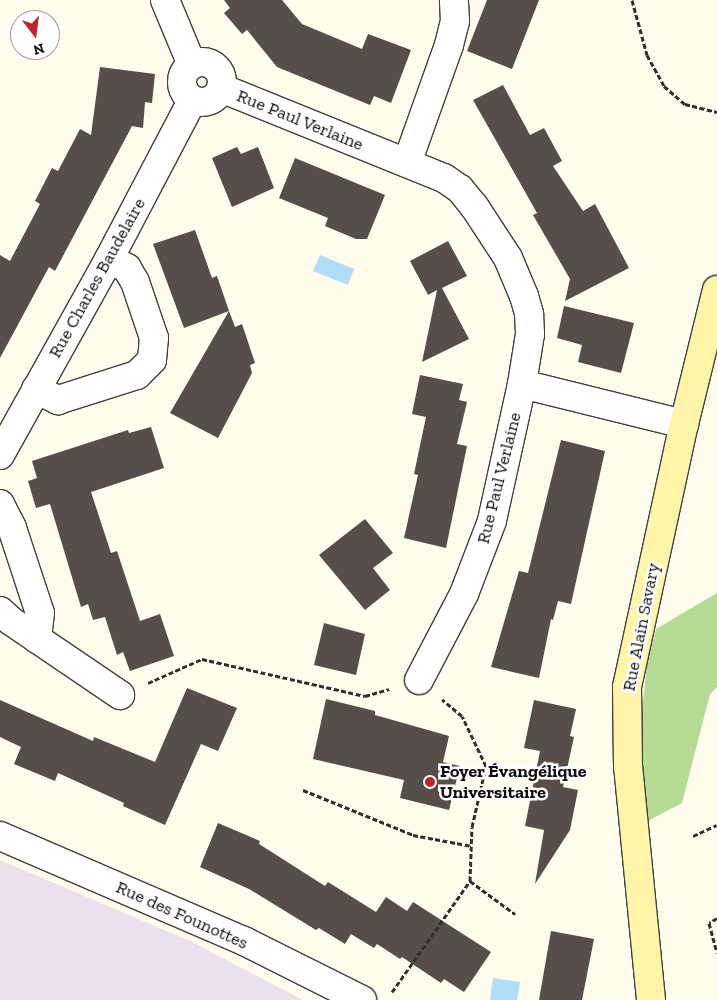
<!DOCTYPE html>
<meta charset="utf-8">
<style>
body{margin:0}
#map{position:relative;width:717px;height:1000px;overflow:hidden;background:#fffbed;font-family:"Zilla Slab",serif}
div>[style]{position:absolute}
.industrial>*{inset:0;background:#ebe1ec}
.forest>*{inset:0;background:#b5db95}
.water>*{inset:0;background:#b1ddf7}
.building>*{inset:0;background:#564e49}
.path>*{height:3px;margin-top:-1.5px;transform-origin:0;background:repeating-linear-gradient(90deg,#2f2f2f 0 5px,transparent 0 7.5px)}
.roads{filter:drop-shadow(1px 0 #404040) drop-shadow(-1px 0 #404040) drop-shadow(0 1px #404040) drop-shadow(0 -1px #404040)}
.street>*{height:28px;margin:-14px;padding:0 14px;transform-origin:14px;border-radius:14px;background:#fff}
.street>.ring{margin:-14px;padding:0;box-sizing:content-box;background:none;border:28px solid #fff;border-radius:50%}
.secondary>*{height:28px;margin:-14px;padding:0 14px;transform-origin:14px;border-radius:14px;background:#fff5a8}
.dots>*{width:14px;height:14px;translate:-50% -50%;box-sizing:border-box;border:2px solid #fff;border-radius:50%}
span{translate:-50% -50%;white-space:nowrap;text-align:center;line-height:1.15;-webkit-text-stroke:5px #fff;paint-order:stroke}
.street-label{font-size:18px;color:#0d0d0d}
.poi-label{font-size:18px;color:#0d0d0d;font-weight:700}
.left{translate:0 -50%;text-align:left}
.north{position:absolute;left:10px;top:10px;width:50px;height:50px;box-sizing:border-box;background:#fff;border:1px solid #9e9e9e;border-radius:50%;rotate:165deg;font-size:14px;font-weight:700;line-height:20px;text-align:center;color:#0d0d0d}
.north::after{content:'';display:block;margin:auto;width:18px;height:22px;background:#bf232b;clip-path:polygon(50% 0,100% 100%,50% 72%,0 100%)}
</style>
<div id="map">
<div class="industrial">
<div style="clip-path:polygon(0 860px,190px 941px,303px 1000px,0 1000px)"></div>
</div>
<div class="forest">
<div style="clip-path:polygon(717px 593px,717px 687px,710px 694px,682px 803px,646px 822px,641px 750px,642px 712px,647px 665px,656px 629px)"></div>
</div>
<div class="water">
<div style="clip-path:polygon(320px 255px,354px 269px,348px 285px,313px 271px)"></div>
<div style="clip-path:polygon(493px 978px,520px 982px,517px 1000px,490px 1000px)"></div>
</div>
<div class="building">
<div style="clip-path:polygon(224px 0,282px 0,302px 24px,362px 49px,368px 34px,411px 50px,391px 103px,374px 96px,370px 105px,277px 67px,247px 30px,242px 34px,224px 13px,230px 8px)"></div>
<div style="clip-path:polygon(487px 0,539px 0,512px 69px,467px 51px)"></div>
<div style="clip-path:polygon(100px 67px,155px 74px,152px 103px,145px 102px,143px 128px,132px 126px,55px 271px,49px 267px,0 358px,0 255px,10px 261px,40px 204px,35px 201px,52px 168px,58px 171px,80px 129px,91px 135px)"></div>
<div style="clip-path:polygon(503px 85px,530px 135px,544px 128px,562px 161px,553px 166px,583px 211px,595px 204px,629px 268px,565px 301px,570px 279px,533px 215px,537px 213px,473px 100px)"></div>
<div style="clip-path:polygon(237px 147px,241px 154px,258px 147px,274px 188px,232px 207px,212px 158px)"></div>
<div style="clip-path:polygon(295px 158px,385px 195px,367px 239px,356px 239px,325px 226px,328px 218px,279px 198px)"></div>
<div style="clip-path:polygon(195px 230px,212px 278px,217px 276px,229px 311px,184px 328px,153px 244px)"></div>
<div style="clip-path:polygon(448px 241px,467px 276px,442px 288px,469px 339px,422px 362px,437px 290px,428px 295px,410px 261px)"></div>
<div style="clip-path:polygon(564px 306px,634px 323px,621px 373px,578px 362px,582px 345px,557px 338px)"></div>
<div style="clip-path:polygon(229px 311px,235px 327px,242px 324px,255px 363px,250px 365px,252px 373px,218px 438px,170px 413px)"></div>
<div style="clip-path:polygon(420px 375px,463px 384px,459px 400px,467px 402px,457px 444px,467px 446px,446px 548px,404px 538px,418px 475px,414px 474px,426px 417px,412px 414px)"></div>
<div style="clip-path:polygon(151px 427px,164px 468px,91px 492px,111px 553px,117px 551px,140px 621px,160px 614px,174px 656px,130px 671px,123px 652px,117px 655px,105px 617px,93px 620px,88px 604px,81px 607px,50px 504px,36px 508px,28px 481px,37px 478px,32px 461px,128px 430px,129px 433px)"></div>
<div style="clip-path:polygon(561px 440px,605px 451px,571px 604px,558px 601px,553px 620px,551px 619px,539px 678px,491px 667px,519px 571px,528px 573px)"></div>
<div style="clip-path:polygon(365px 519px,393px 553px,373px 568px,390px 590px,365px 610px,319px 555px)"></div>
<div style="clip-path:polygon(324px 623px,365px 634px,356px 675px,314px 665px)"></div>
<div style="clip-path:polygon(187px 688px,237px 708px,218px 751px,201px 744px,165px 825px,123px 806px,124px 803px,58px 773px,55px 781px,14px 764px,21px 747px,0 737px,0 700px,93px 741px,94px 737px,155px 762px)"></div>
<div style="clip-path:polygon(326px 699px,375px 711px,375px 715px,449px 736px,443px 762px,460px 766px,449px 810px,400px 798px,404px 780px,313px 759px)"></div>
<div style="clip-path:polygon(534px 700px,576px 709px,570px 736px,574px 737px,563px 787px,578px 790px,570px 830px,535px 884px,544px 830px,525px 826px,540px 751px,524px 748px)"></div>
<div style="clip-path:polygon(218px 823px,260px 841px,259px 844px,325px 886px,328px 882px,376px 912px,386px 897px,407px 911px,413px 902px,491px 952px,464px 992px,444px 979px,441px 983px,402px 957px,400px 959px,377px 944px,374px 948px,351px 934px,345px 944px,319px 928px,316px 930px,249px 889px,200px 867px)"></div>
<div style="clip-path:polygon(551px 931px,594px 939px,582px 1000px,539px 1000px)"></div>
</div>
<div class="path">
<div style="left:632px;top:0;width:57px;rotate:74.7deg"></div>
<div style="left:647px;top:55px;width:35px;rotate:61deg"></div>
<div style="left:664px;top:86px;width:28px;rotate:41deg"></div>
<div style="left:685px;top:104px;width:33px;rotate:14deg"></div>
<div style="left:148px;top:683px;width:59px;rotate:-24deg"></div>
<div style="left:202px;top:659px;width:167px;rotate:12.8deg"></div>
<div style="left:365px;top:696px;width:25px;rotate:-16deg"></div>
<div style="left:303px;top:790px;width:119px;rotate:22.2deg"></div>
<div style="left:413px;top:835px;width:60px;rotate:10.6deg"></div>
<div style="left:693px;top:836px;width:26px;rotate:-25deg"></div>
<div style="left:470px;top:881px;width:56px;rotate:36.3deg"></div>
<div style="left:717px;top:918px;width:9px;rotate:148deg"></div>
<div style="left:709px;top:923px;width:31px;rotate:75deg"></div>
<div style="left:392px;top:992px;width:136px;rotate:-54.9deg"></div>
<div style="left:470px;top:881px;width:54px;rotate:-87.9deg"></div>
<div style="left:472px;top:827px;width:63px;rotate:-77.1deg"></div>
<div style="left:486px;top:766px;width:55px;rotate:-115.6deg"></div>
<div style="left:462px;top:716px;width:26px;rotate:-140deg"></div>
</div>
<div class="roads">
<div class="street">
<div style="left:165px;top:0;width:70px;rotate:67.4deg"></div>
<div class="ring" style="left:182px;top:62px;width:12px;height:12px"></div>
<div style="left:221px;top:88px;width:240px;rotate:22deg"></div>
<div style="left:444px;top:178px;width:19px;rotate:35deg"></div>
<div style="left:460px;top:189px;width:22px;rotate:51deg"></div>
<div style="left:474px;top:206px;width:62px;rotate:56.8deg"></div>
<div style="left:508px;top:258px;width:41px;rotate:67.2deg"></div>
<div style="left:524px;top:296px;width:19px;rotate:74deg"></div>
<div style="left:529px;top:314px;width:20px;rotate:87deg"></div>
<div style="left:530px;top:334px;width:51px;rotate:99.1deg"></div>
<div style="left:522px;top:384px;width:140px;rotate:102.4deg"></div>
<div style="left:492px;top:521px;width:78px;rotate:111deg"></div>
<div style="left:464px;top:594px;width:97px;rotate:117.6deg"></div>
<div style="left:407px;top:163px;width:125px;rotate:-70.4deg"></div>
<div style="left:449px;top:45px;width:25px;rotate:-76deg"></div>
<div style="left:455px;top:21px;width:21px;rotate:-93deg"></div>
<div style="left:522px;top:384px;width:167px;rotate:13.9deg"></div>
<div style="left:36px;top:389px;width:25px;rotate:27deg"></div>
<div style="left:58px;top:400px;width:83px;rotate:-17.6deg"></div>
<div style="left:137px;top:375px;width:21px;rotate:-45deg"></div>
<div style="left:152px;top:360px;width:22px;rotate:-85deg"></div>
<div style="left:154px;top:338px;width:59px;rotate:-108.7deg"></div>
<div style="left:135px;top:282px;width:16px;rotate:-120deg"></div>
<div style="left:127px;top:268px;width:20px;rotate:-153deg"></div>
<div style="left:0;top:455px;width:224px;rotate:-60.9deg"></div>
<div style="left:109px;top:259px;width:178px;rotate:-62.3deg"></div>
<div style="left:0;top:504px;width:27px;rotate:63deg"></div>
<div style="left:12px;top:528px;width:89px;rotate:71.8deg"></div>
<div style="left:40px;top:613px;width:26px;rotate:97deg"></div>
<div style="left:0;top:611px;width:15px;rotate:42deg"></div>
<div style="left:11px;top:621px;width:132px;rotate:34.2deg"></div>
<div style="left:0;top:836px;width:266px;rotate:23.3deg"></div>
<div style="left:244px;top:941px;width:132px;rotate:26.6deg"></div>
</div>
<div class="secondary">
<div style="left:651px;top:1000px;width:234px;rotate:-95.6deg"></div>
<div style="left:628px;top:767px;width:80px;rotate:-90.7deg"></div>
<div style="left:627px;top:687px;width:269px;rotate:-77.8deg"></div>
<div style="left:684px;top:424px;width:138px;rotate:-76.2deg"></div>
</div>
</div>
<div class="dots">
<div style="left:430px;top:782px;background:#bf232b"></div>
</div>
<div class="street-label">
<span style="left:300px;top:120px;rotate:22deg">Rue Paul Verlaine</span>
<span style="left:97px;top:278px;rotate:-61deg">Rue Charles Baudelaire</span>
<span style="left:499px;top:478px;rotate:-76deg">Rue Paul Verlaine</span>
<span style="left:641px;top:627px;rotate:-79deg">Rue Alain Savary</span>
<span style="left:182px;top:915px;rotate:24deg">Rue des Founottes</span>
</div>
<div class="poi-label">
<span class="left" style="left:440px;top:782px">Foyer Évangélique<br>Universitaire</span>
</div>
<div class="north">N</div>
</div>
